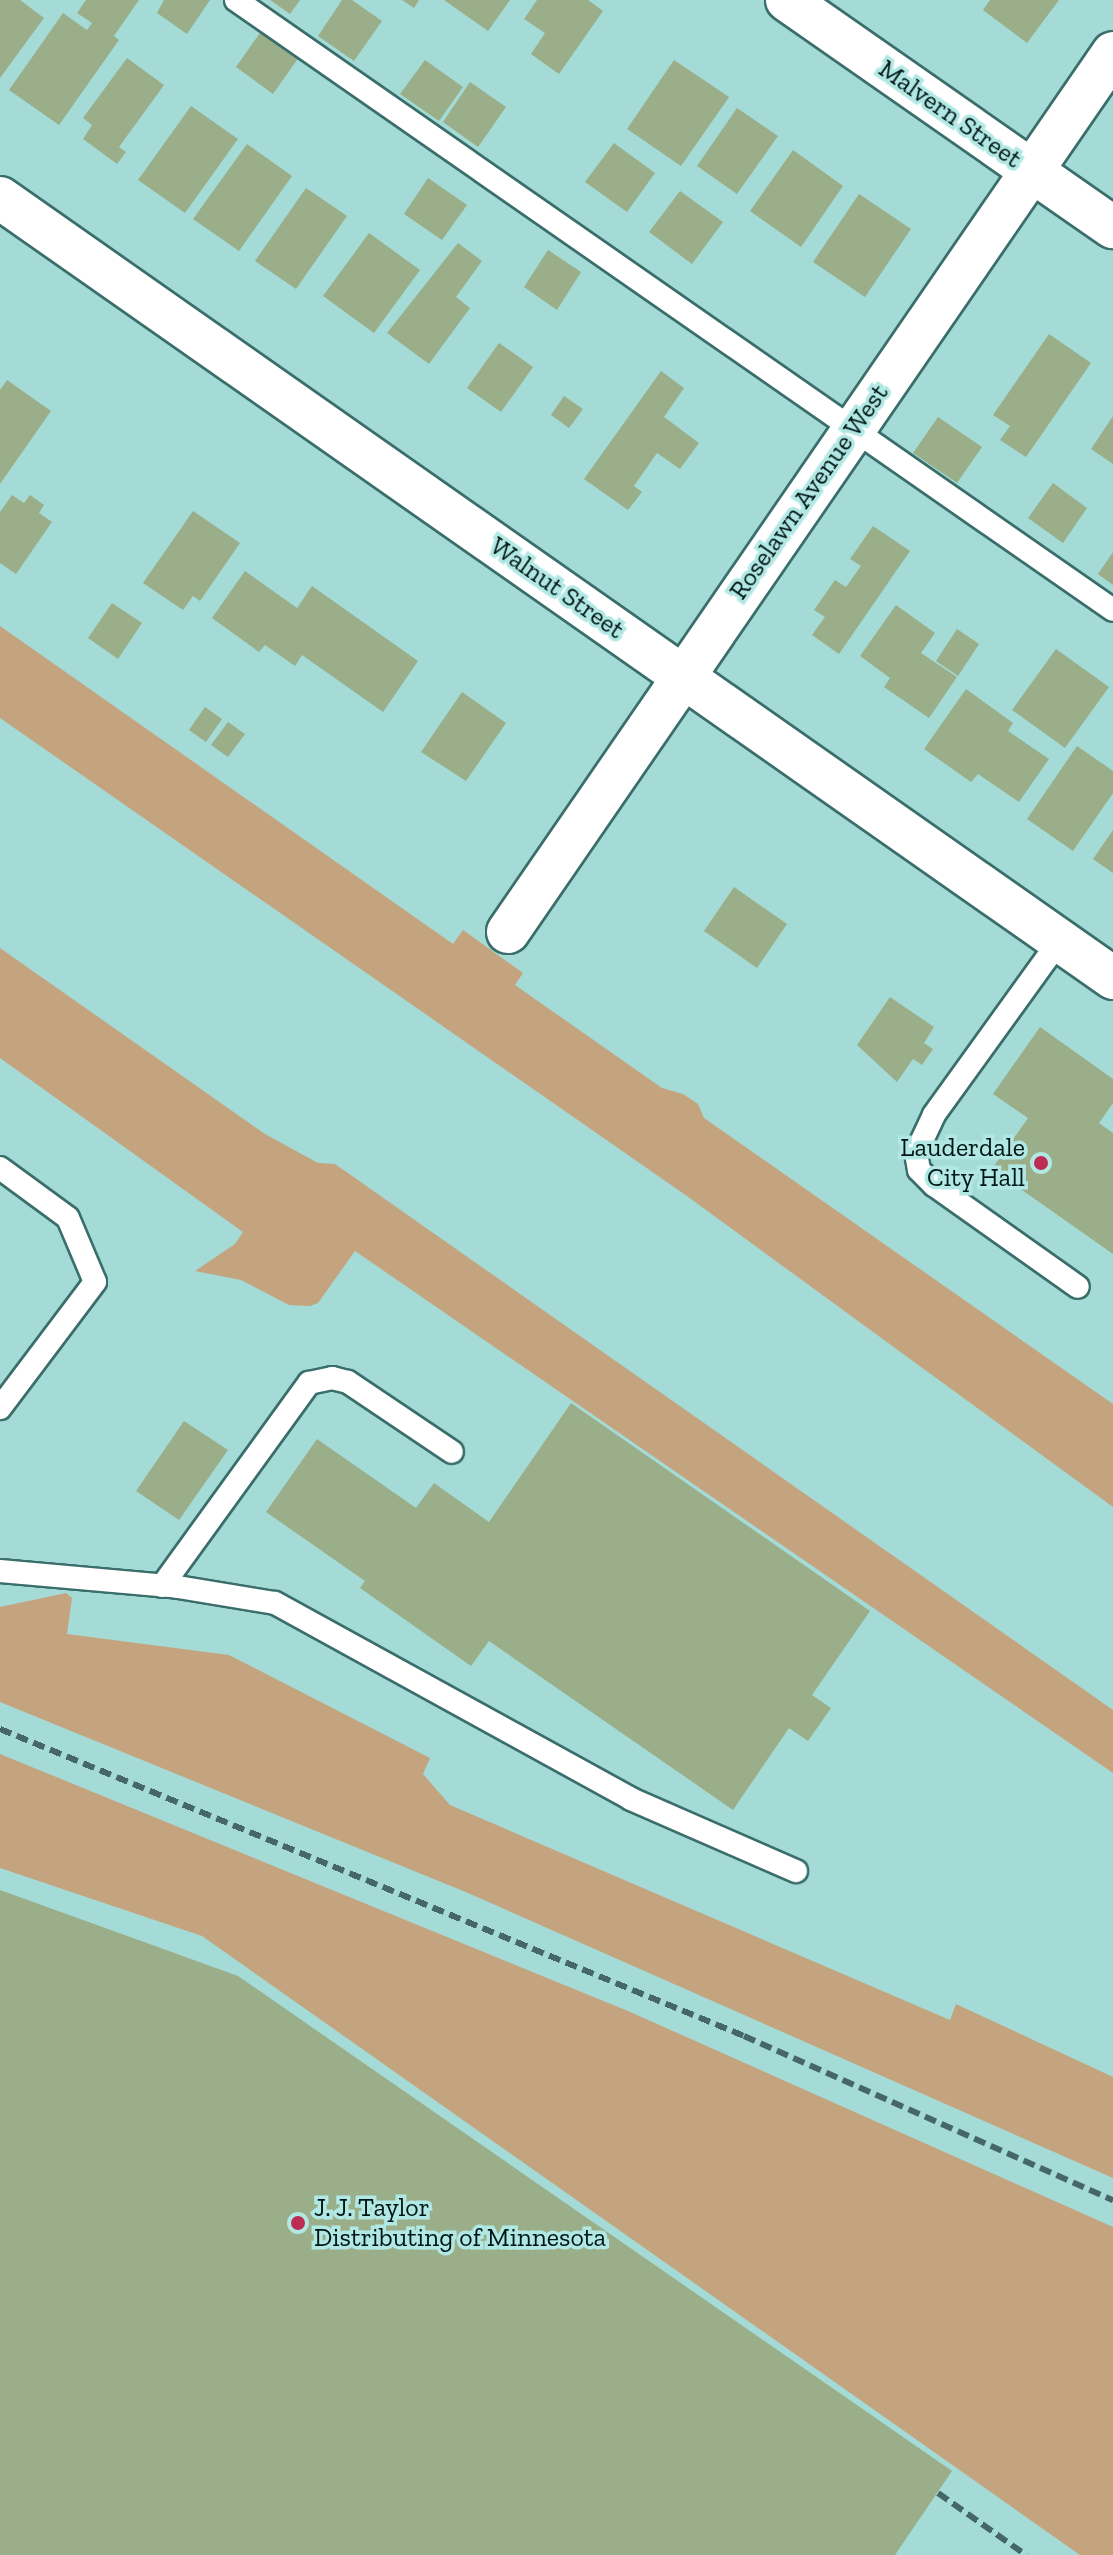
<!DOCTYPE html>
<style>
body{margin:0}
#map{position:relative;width:1113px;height:2555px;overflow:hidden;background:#a4dbd7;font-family:"Zilla Slab",serif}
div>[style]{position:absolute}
.green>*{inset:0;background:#c4a47f}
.building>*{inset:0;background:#9aae89}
.roads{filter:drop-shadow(2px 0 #3a6e6b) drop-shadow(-2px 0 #3a6e6b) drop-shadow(0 2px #3a6e6b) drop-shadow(0 -2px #3a6e6b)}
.service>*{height:22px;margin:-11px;padding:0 11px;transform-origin:11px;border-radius:11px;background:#fff}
.minor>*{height:42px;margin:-21px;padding:0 21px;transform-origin:21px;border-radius:21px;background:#fff}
.rail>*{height:6px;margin-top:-3px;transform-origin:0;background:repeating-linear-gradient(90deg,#456866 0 12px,transparent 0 18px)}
.dots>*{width:22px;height:22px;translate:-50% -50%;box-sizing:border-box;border:4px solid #b1e8e4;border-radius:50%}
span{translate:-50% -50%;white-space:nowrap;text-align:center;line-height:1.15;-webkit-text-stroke:7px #b1e8e4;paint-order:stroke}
.street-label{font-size:26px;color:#011514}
.poi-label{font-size:26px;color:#011514}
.right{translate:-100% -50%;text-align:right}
.left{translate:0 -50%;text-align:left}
</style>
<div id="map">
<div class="green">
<div style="clip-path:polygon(0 626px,453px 944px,463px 930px,523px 973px,515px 985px,662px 1088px,683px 1094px,698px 1104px,704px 1118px,1113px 1404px,1113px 1507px,684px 1194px,0 718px)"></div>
<div style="clip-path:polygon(0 948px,265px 1134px,318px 1163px,335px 1164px,1113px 1710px,1113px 1773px,355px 1251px,318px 1303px,310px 1306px,289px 1305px,241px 1280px,195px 1271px,235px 1244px,243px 1232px,0 1058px)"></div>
<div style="clip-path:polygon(66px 1593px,72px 1598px,67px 1634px,229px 1655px,430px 1758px,423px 1774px,450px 1805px,950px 2020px,956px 2004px,1113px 2077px,1113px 2178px,468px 1893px,0 1702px,0 1607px)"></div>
<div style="clip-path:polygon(0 1754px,628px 2011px,1113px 2227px,1113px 2555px,1080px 2555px,202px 1936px,0 1868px)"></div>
</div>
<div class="building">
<div style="clip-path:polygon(0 0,20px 0,44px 18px,0 78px)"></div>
<div style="clip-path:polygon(86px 0,139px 0,114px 36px,119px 40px,59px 125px,9px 90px,63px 13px,87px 30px,92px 23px,77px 13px)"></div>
<div style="clip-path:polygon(164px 0,210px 0,187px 34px,157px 13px)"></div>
<div style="clip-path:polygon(270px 0,300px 0,290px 14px)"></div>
<div style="clip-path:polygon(342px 0,352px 0,382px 21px,354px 61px,318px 36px)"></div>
<div style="clip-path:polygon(402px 0,419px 0,414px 8px)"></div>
<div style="clip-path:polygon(444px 0,510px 0,488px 31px)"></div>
<div style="clip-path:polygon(537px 0,588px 0,603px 11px,559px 74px,531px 54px,545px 33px,524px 19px)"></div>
<div style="clip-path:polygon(990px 0,1059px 0,1027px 43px,983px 10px)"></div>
<div style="clip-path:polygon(262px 30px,299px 57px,273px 94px,236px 67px)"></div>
<div style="clip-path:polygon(127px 58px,164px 85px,119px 147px,126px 152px,117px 164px,83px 139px,92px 125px,83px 118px)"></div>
<div style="clip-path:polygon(425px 60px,463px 87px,439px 121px,400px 94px)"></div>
<div style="clip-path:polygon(674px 60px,729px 97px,681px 166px,627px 129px)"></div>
<div style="clip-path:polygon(470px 82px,506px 107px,478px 147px,443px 122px)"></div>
<div style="clip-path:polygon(191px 106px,238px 139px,185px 213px,138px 180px)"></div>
<div style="clip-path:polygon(737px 108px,778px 136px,737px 194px,697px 166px)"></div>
<div style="clip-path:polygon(614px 143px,655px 173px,627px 212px,585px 182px)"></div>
<div style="clip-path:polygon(247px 144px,292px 176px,239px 251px,193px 219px)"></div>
<div style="clip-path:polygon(793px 150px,843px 186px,801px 247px,750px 211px)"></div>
<div style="clip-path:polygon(428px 178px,467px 205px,442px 240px,404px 214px)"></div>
<div style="clip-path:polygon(306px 188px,347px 216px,296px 289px,255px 261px)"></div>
<div style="clip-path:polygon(680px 191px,723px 222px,692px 264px,649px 232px)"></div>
<div style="clip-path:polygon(859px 194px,911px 229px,865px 297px,813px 262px)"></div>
<div style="clip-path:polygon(369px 233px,420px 270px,374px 333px,323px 296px)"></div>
<div style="clip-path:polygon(458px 243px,482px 261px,456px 297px,470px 308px,429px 364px,387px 333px)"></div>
<div style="clip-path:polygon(548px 250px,581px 272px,557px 310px,524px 287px)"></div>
<div style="clip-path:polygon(1049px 334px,1091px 363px,1026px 457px,1000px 440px,1010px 426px,993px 415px)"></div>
<div style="clip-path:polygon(499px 343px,533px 367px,501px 412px,467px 388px)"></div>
<div style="clip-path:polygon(661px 371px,684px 388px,664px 417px,699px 443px,680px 469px,657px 453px,634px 486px,642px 492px,628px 510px,584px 479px)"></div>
<div style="clip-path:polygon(7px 380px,51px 411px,0 484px,0 390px)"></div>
<div style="clip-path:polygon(564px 396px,583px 409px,569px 428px,551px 415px)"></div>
<div style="clip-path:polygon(1113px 416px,1113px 464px,1091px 449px)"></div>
<div style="clip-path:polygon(938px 417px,982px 447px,957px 483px,913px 453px)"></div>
<div style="clip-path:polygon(1053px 483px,1087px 508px,1063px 543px,1028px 518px)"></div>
<div style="clip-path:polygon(12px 495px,24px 503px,30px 495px,44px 505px,39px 513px,52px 522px,16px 574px,0 563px,0 512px)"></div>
<div style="clip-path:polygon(193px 511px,240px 543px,200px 601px,193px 596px,183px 610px,143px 583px)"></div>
<div style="clip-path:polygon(873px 526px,910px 551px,839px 654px,812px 635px,825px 617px,814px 610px,835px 580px,846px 587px,861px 566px,850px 559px)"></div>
<div style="clip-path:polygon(1113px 552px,1113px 585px,1098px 574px)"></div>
<div style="clip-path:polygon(245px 571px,297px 608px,312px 586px,418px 661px,383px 712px,302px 655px,295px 666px,265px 645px,259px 652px,212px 618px)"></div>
<div style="clip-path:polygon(112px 603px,142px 623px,118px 659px,88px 638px)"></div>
<div style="clip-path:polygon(896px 605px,935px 633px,921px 653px,957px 677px,929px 718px,884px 687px,890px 678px,860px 656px)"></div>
<div style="clip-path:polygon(957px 629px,979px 644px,958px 676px,936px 661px)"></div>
<div style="clip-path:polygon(1056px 649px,1109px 687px,1065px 748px,1012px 710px)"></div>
<div style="clip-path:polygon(966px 689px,1013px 723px,1008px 731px,1049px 759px,1019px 802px,978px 774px,971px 782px,924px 749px)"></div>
<div style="clip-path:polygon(462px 692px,506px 723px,466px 781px,421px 752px)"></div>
<div style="clip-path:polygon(205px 707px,222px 719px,206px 742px,189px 730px)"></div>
<div style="clip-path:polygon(228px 722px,245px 734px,228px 757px,211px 745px)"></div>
<div style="clip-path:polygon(1077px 746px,1113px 771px,1113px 793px,1073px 851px,1027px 819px)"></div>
<div style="clip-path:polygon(1113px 830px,1113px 873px,1093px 859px)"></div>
<div style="clip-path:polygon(734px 887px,787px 924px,757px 968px,704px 931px)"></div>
<div style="clip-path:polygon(890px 997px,934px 1027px,924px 1043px,933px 1049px,922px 1065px,913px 1059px,897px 1082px,857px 1045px)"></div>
<div style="clip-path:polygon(1040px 1027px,1113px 1079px,1113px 1103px,1099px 1123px,1113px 1133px,1113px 1254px,992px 1169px,1028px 1118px,993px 1094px)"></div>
<div style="clip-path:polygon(571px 1403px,870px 1611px,812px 1695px,831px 1708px,808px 1741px,789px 1728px,733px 1810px,489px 1641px,471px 1666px,360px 1588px,365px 1581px,266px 1512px,317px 1439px,416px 1508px,434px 1483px,489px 1522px)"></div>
<div style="clip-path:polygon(184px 1421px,228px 1450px,179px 1520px,136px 1491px)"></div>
<div style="clip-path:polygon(0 1890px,238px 1976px,952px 2471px,895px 2555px,0 2555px)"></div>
</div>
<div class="roads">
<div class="service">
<div style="left:236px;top:0;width:1068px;rotate:34.82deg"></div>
<div style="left:1060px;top:940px;width:216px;rotate:125.8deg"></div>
<div style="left:934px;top:1115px;width:42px;rotate:115.3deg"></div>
<div style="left:916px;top:1153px;width:17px;rotate:80deg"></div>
<div style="left:919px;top:1170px;width:21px;rotate:45deg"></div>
<div style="left:934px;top:1185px;width:176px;rotate:35.3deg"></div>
<div style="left:0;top:1168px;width:84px;rotate:36.3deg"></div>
<div style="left:68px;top:1218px;width:69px;rotate:67.1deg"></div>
<div style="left:95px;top:1282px;width:158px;rotate:127deg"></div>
<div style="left:0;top:1571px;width:179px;rotate:5.1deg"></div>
<div style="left:178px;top:1587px;width:98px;rotate:9.4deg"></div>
<div style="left:275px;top:1603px;width:406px;rotate:28.8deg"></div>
<div style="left:631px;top:1799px;width:180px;rotate:23.6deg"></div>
<div style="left:162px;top:1586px;width:251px;rotate:-54.1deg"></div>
<div style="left:309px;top:1383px;width:24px;rotate:-12deg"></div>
<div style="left:332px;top:1378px;width:16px;rotate:14deg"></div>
<div style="left:348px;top:1382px;width:125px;rotate:33.9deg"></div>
</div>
<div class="minor">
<div style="left:787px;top:0;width:397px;rotate:34.9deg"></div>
<div style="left:0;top:198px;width:1359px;rotate:35.02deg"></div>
<div style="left:508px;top:932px;width:1067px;rotate:-55.46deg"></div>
</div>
</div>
<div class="rail">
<div style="left:0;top:1729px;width:805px;rotate:22.42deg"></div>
<div style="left:744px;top:2036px;width:404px;rotate:24deg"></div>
<div style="left:938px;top:2493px;width:108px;rotate:35.2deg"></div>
</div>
<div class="dots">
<div style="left:1041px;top:1163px;background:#bc2c53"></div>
<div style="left:298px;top:2223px;background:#bc2c53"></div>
</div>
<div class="street-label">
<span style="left:950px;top:114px;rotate:35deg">Malvern Street</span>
<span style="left:809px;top:492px;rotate:-55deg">Roselawn Avenue West</span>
<span style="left:557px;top:588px;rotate:35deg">Walnut Street</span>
</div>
<div class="poi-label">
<span class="right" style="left:1025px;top:1163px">Lauderdale<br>City Hall</span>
<span class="left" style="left:314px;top:2223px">J. J. Taylor<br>Distributing of Minnesota</span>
</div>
</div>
